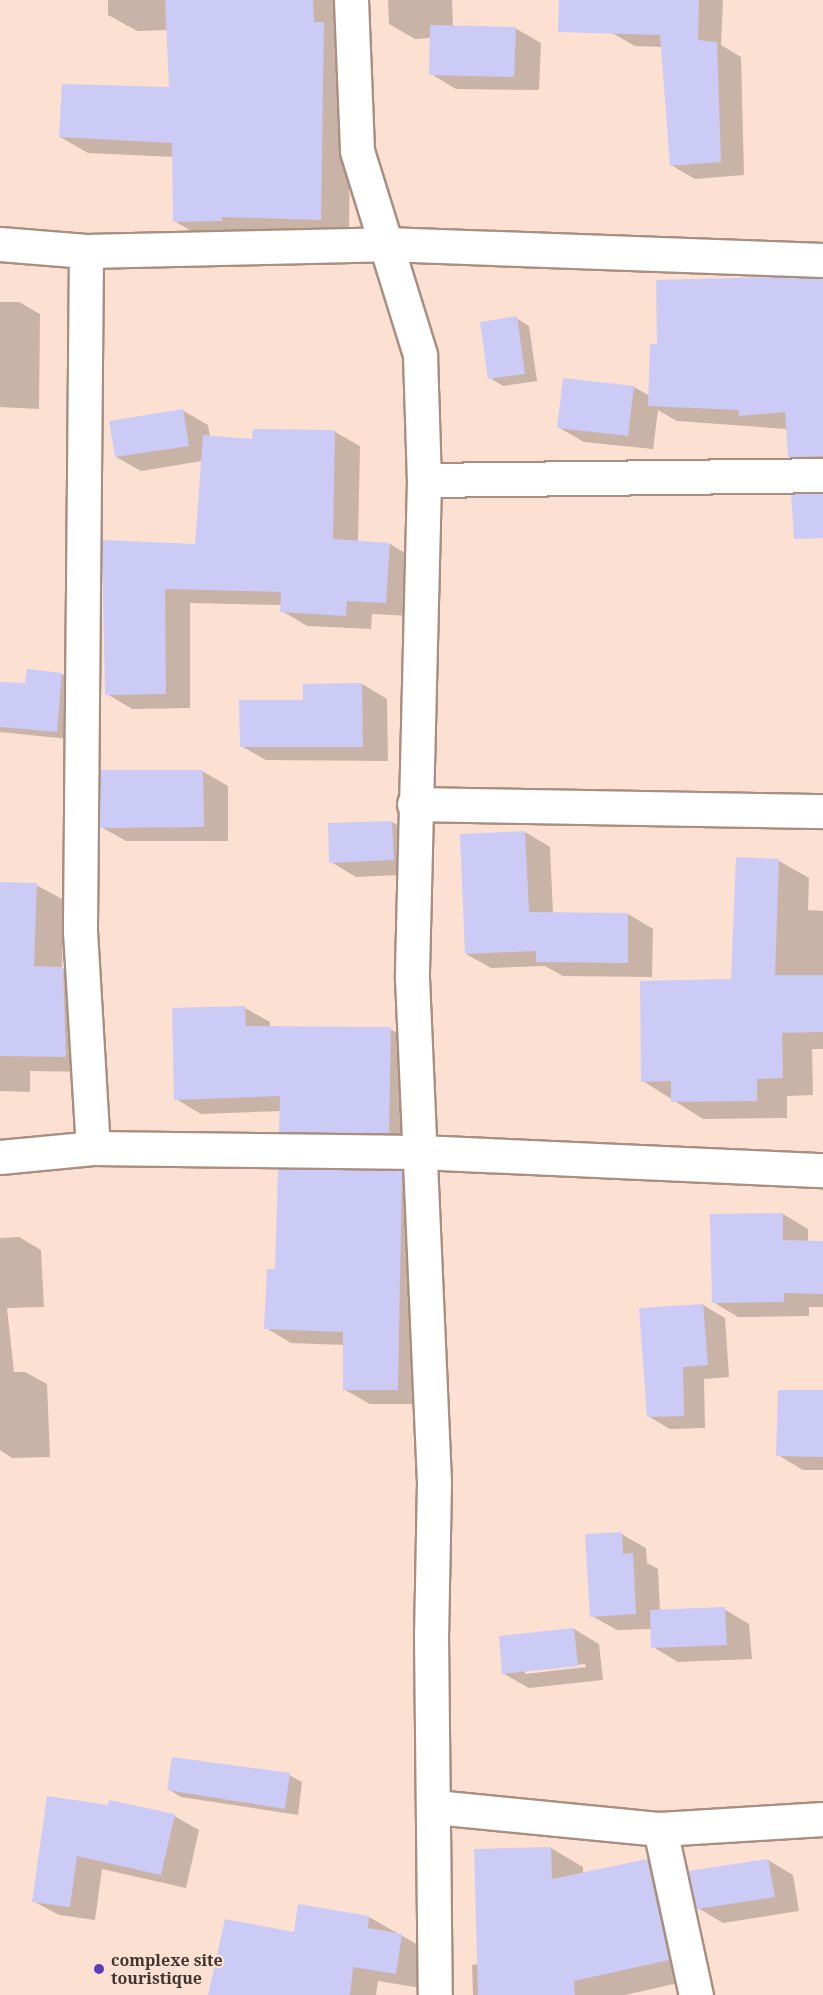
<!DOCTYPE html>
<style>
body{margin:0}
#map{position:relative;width:823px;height:1995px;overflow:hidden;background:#fce0d1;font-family:"Noto Serif",serif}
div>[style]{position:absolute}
.shadow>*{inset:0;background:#0003}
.building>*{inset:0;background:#cccbf6}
.roads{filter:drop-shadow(2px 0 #a88f81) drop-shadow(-2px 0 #a88f81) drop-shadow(0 2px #a88f81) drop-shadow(0 -2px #a88f81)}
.minor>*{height:33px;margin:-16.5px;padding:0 16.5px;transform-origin:16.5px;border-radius:16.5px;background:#fff}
.dots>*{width:16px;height:16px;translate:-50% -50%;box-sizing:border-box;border:3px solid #fce0d1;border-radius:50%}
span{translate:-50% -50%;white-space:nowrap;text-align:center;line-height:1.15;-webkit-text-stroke:4.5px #fce0d1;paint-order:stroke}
.poi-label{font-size:16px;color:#403630;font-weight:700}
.left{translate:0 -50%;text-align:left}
</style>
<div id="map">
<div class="shadow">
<div style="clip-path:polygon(108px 0,340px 0,351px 40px,349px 236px,202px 237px,174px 221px,174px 157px,88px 153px,60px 137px,171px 89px,168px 30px,137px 31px,108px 15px)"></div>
<div style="clip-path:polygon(388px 0,452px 0,453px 27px,515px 28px,541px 43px,539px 90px,456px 89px,431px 74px,431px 38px,415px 39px,389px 24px)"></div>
<div style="clip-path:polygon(613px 0,723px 0,721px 45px,741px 57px,744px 175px,695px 179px,671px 165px,662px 47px,635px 46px,612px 33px)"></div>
<div style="clip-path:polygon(823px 280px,823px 472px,790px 456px,788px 429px,677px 421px,658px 410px,653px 449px,584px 442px,558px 427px,634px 387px,650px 396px,659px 345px)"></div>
<div style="clip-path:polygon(0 302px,19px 302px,40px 314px,39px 409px,0 407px)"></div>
<div style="clip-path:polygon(516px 318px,529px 326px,537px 381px,503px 386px,490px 378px)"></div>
<div style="clip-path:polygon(182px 410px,208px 425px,210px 437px,254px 440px,335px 432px,360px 446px,358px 542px,390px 544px,415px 559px,411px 616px,372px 614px,371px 629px,307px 626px,282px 611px,282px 605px,190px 603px,190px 708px,132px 709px,107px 694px,104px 542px,196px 546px,202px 461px,141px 471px,116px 457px)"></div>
<div style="clip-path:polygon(62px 674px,75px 682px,69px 739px,0 732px,0 684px,27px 684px)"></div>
<div style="clip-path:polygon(362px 684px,387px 699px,388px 761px,266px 760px,241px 746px,305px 701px)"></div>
<div style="clip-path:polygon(202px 771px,228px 786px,228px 841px,126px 841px,101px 827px)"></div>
<div style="clip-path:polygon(392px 822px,417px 837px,418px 874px,356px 877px,331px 862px)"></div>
<div style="clip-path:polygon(525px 832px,550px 847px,553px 914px,628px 914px,653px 929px,652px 977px,563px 976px,545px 966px,491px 968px,466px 954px)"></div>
<div style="clip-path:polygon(779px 861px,809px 878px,808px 910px,823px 911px,823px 1049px,812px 1049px,813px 1095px,787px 1096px,787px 1118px,703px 1119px,643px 1081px,732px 981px)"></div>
<div style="clip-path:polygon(0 883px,36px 885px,64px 900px,62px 968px,90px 984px,93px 1072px,30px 1071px,30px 1092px,0 1091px)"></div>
<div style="clip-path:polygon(245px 1008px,270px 1022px,270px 1028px,390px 1029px,415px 1043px,414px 1147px,306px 1145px,281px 1131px,281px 1111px,201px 1114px,176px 1099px)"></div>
<div style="clip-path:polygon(401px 1172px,426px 1187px,423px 1404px,370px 1404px,345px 1390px,345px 1345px,291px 1343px,266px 1328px,276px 1271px)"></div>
<div style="clip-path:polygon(783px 1214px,808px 1229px,808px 1242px,823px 1243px,823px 1307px,809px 1307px,809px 1316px,738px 1317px,713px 1302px)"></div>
<div style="clip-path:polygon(19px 1237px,41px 1250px,44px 1307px,7px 1308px,14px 1372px,25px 1372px,47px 1384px,50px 1457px,12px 1458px,0 1450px,0 1238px)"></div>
<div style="clip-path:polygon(703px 1305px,725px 1318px,729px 1377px,704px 1379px,705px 1428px,670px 1429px,648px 1416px)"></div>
<div style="clip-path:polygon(823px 1392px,823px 1470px,803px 1470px,778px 1455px)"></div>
<div style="clip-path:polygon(621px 1534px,646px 1548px,647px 1563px,658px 1569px,660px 1611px,724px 1609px,749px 1624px,752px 1659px,678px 1662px,653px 1647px,652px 1629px,617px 1630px,592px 1616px)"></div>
<div style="clip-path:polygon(evenodd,574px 1629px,599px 1644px,603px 1680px,529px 1688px,504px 1674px,574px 1629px,585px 1664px,586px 1667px,525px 1674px,525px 1671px,585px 1664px)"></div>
<div style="clip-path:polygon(289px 1775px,302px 1782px,298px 1815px,181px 1797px,168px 1789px)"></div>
<div style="clip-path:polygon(109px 1806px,174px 1816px,199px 1830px,186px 1888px,102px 1869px,95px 1920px,59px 1915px,33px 1901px)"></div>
<div style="clip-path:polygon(551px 1848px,583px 1867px,583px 1874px,647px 1860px,680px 1879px,701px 1978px,625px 1995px,473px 1995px,472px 1965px,478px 1964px)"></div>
<div style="clip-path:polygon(768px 1860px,793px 1875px,799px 1911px,723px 1923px,698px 1908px)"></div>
<div style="clip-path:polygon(369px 1917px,427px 1950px,421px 1988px,378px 1981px,376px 1995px,289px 1995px,295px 1934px)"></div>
</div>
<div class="building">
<div style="clip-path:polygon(165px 0,313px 0,314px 22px,324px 22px,321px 220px,222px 217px,222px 221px,173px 222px,172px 143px,59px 137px,62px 84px,169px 87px)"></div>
<div style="clip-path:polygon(559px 0,699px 0,698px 40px,717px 42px,721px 162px,670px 166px,660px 35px,558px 32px)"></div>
<div style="clip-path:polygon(430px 25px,516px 27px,514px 77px,429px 75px)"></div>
<div style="clip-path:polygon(776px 277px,823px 279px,823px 456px,788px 457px,785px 412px,739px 416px,739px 410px,648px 406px,650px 344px,657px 344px,656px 280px)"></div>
<div style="clip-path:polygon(517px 316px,525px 374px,488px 379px,480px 322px)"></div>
<div style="clip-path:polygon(563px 378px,634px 386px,628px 436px,557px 428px)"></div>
<div style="clip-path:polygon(183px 409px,189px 446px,115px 457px,109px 421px)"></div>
<div style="clip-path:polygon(253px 429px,335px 430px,333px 539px,390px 543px,386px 603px,347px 601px,346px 616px,280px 612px,281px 592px,165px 589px,166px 694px,105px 695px,102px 540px,195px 544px,203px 435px,252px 439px)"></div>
<div style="clip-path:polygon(791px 494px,823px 494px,823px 538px,794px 539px)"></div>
<div style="clip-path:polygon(27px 669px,62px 673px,57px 732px,0 727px,0 682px,25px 683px)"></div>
<div style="clip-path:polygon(362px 683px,363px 747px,240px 747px,239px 700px,303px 700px,303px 684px)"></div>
<div style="clip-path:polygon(100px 770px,203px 770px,204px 827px,100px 828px)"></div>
<div style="clip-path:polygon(392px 821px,394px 860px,329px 863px,328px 823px)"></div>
<div style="clip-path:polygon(525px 831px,529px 912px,628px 913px,628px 963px,536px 962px,536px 951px,465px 954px,460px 834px)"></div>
<div style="clip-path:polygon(736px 857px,779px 859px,775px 975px,823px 975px,823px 1032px,782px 1033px,783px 1078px,757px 1079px,757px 1101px,671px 1102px,671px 1081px,641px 1082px,640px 981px,731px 979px)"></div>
<div style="clip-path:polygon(0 882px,37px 883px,34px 966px,63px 967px,66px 1057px,0 1056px)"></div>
<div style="clip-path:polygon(245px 1006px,246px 1026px,391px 1027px,389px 1133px,279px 1132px,280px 1096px,174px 1100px,172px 1008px)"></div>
<div style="clip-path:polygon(278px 1169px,402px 1171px,398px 1390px,343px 1390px,343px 1332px,264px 1329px,267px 1269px,275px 1269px)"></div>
<div style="clip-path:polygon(783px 1213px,783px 1240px,823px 1241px,823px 1294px,784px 1293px,784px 1302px,712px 1303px,710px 1214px)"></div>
<div style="clip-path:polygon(703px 1304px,708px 1365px,683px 1367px,684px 1416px,647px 1417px,639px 1308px)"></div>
<div style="clip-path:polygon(778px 1390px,823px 1390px,823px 1457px,776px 1456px)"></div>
<div style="clip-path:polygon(622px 1532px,623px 1554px,633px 1553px,636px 1614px,590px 1617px,585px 1534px)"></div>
<div style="clip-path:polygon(725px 1607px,727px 1645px,651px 1648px,650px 1610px)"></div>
<div style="clip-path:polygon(574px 1628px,578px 1666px,502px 1674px,499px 1636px)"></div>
<div style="clip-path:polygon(172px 1757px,290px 1773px,285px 1809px,167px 1790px)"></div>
<div style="clip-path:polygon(47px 1796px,108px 1805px,109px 1800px,175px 1814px,161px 1875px,77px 1856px,70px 1907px,32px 1902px)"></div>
<div style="clip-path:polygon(551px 1847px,552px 1879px,647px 1859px,669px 1960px,574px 1981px,575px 1995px,478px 1995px,474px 1849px)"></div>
<div style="clip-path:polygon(768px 1859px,775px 1897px,697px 1909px,688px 1871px)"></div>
<div style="clip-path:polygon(298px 1904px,369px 1916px,368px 1928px,402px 1934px,396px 1974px,353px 1967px,350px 1995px,208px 1995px,225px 1919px,294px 1932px)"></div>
</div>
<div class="roads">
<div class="minor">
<div style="left:351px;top:0;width:151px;rotate:87.7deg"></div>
<div style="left:357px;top:151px;width:214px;rotate:72.8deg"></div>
<div style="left:420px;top:355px;width:125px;rotate:88.2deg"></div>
<div style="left:424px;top:480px;width:498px;rotate:91.4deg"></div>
<div style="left:412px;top:978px;width:504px;rotate:87.5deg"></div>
<div style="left:434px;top:1482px;width:152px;rotate:91.1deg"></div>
<div style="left:431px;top:1634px;width:361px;rotate:89.4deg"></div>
<div style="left:0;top:244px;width:86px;rotate:4.7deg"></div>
<div style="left:86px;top:251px;width:300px;rotate:-1.3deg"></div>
<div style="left:386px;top:244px;width:437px;rotate:2.1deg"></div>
<div style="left:86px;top:251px;width:680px;rotate:90.51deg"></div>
<div style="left:80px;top:931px;width:217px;rotate:86.6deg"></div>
<div style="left:424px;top:480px;width:399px;rotate:-0.7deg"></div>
<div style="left:414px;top:804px;width:409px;rotate:1deg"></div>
<div style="left:0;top:1157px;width:93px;rotate:-5.5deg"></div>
<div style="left:93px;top:1148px;width:326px;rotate:0.7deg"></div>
<div style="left:419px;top:1152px;width:404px;rotate:2.6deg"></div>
<div style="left:435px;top:1807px;width:226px;rotate:5.6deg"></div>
<div style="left:660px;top:1829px;width:163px;rotate:-3.5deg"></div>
<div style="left:660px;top:1829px;width:170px;rotate:77.8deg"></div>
</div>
</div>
<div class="dots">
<div style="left:99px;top:1969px;background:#563eb6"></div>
</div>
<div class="poi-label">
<span class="left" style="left:111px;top:1969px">complexe site<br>touristique</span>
</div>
</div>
